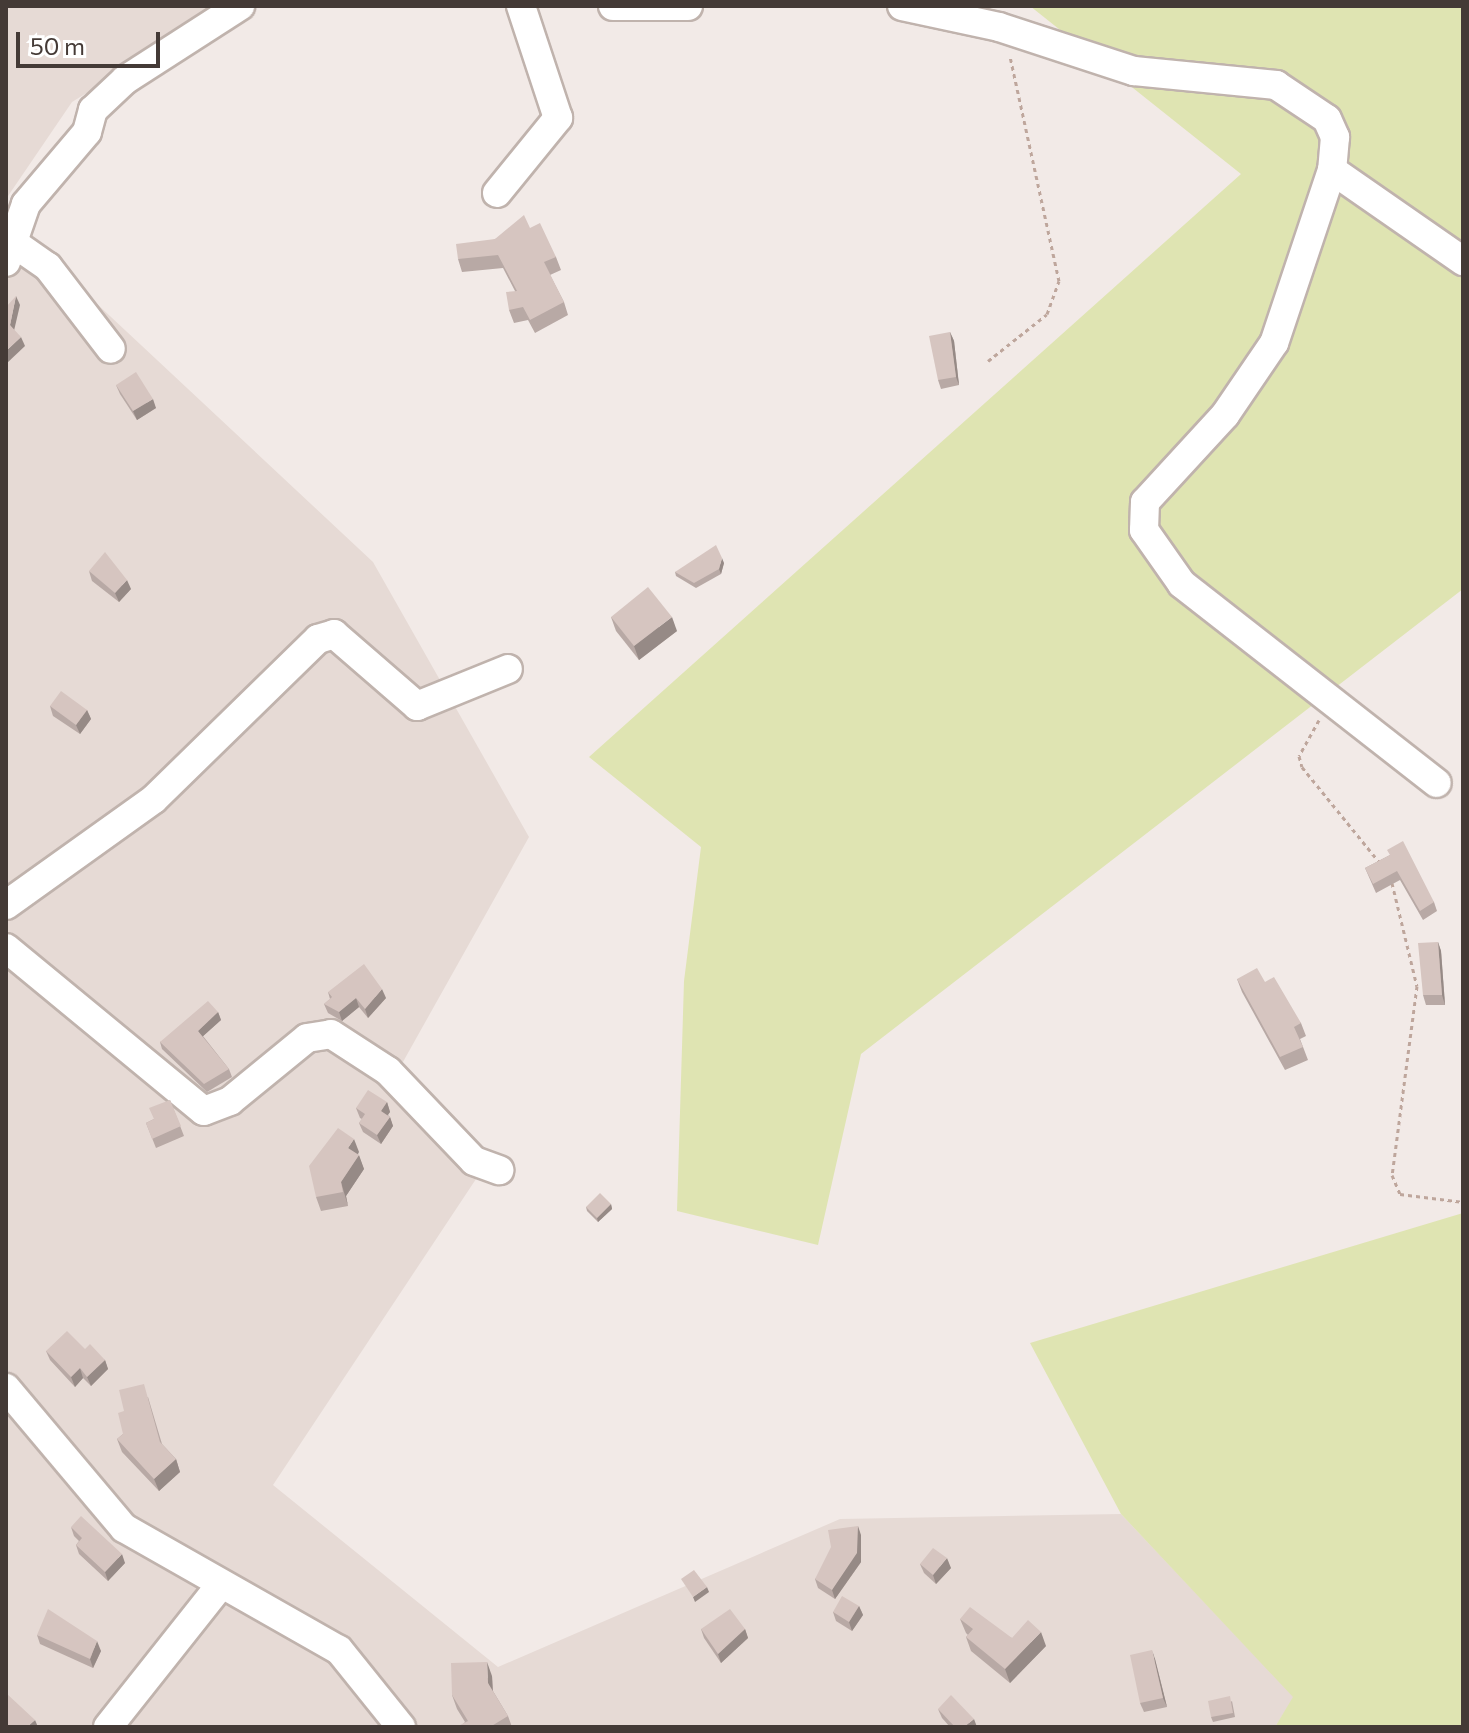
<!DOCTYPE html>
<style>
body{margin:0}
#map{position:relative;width:1469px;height:1733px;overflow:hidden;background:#f2eae7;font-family:Commissioner,sans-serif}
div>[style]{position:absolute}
.residential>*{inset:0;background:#e6dad5}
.green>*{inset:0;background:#dfe4b2}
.path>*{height:3px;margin-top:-1.5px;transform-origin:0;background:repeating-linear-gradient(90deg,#bea69c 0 4px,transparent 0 8px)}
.roads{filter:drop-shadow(2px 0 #c0b3ad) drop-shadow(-2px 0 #c0b3ad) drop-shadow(0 2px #c0b3ad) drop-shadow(0 -2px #c0b3ad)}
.minor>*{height:28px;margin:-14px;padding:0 14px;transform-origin:14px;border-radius:14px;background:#fff}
.wall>*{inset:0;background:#b8a9a5}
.shaded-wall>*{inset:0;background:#968a86}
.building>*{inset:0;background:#d6c5c0}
span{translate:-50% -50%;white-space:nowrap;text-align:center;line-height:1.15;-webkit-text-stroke:7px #fff;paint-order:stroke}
.frame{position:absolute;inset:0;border:8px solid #443a36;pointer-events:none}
.scale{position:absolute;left:16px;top:32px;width:144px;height:36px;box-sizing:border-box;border:4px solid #443a36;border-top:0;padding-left:10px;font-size:24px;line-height:28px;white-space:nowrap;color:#443a36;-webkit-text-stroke:6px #fff;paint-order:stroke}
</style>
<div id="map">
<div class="residential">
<div style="clip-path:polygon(6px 6px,228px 6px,72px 102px,6px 199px)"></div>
<div style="clip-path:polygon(19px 231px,373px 562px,529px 837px,399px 1069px,480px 1173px,273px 1485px,498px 1667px,840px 1519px,1121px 1514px,1294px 1697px,1275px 1727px,6px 1727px,6px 247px)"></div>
</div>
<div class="green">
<div style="clip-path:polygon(1030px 6px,1463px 6px,1463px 589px,861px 1054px,818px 1245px,677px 1211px,684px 981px,701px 847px,589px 757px,1241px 174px)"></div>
<div style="clip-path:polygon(1463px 1213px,1463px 1727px,1275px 1727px,1293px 1697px,1121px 1514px,1030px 1343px)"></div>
</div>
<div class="path">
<div style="left:988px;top:361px;width:75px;rotate:-38.5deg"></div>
<div style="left:1047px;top:314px;width:35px;rotate:-70deg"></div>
<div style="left:1059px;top:281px;width:230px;rotate:-102.3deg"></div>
<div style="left:1319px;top:720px;width:41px;rotate:119.1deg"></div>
<div style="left:1299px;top:756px;width:11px;rotate:75deg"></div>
<div style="left:1302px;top:767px;width:124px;rotate:50.9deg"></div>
<div style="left:1392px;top:883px;width:106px;rotate:76.4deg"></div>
<div style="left:1417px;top:986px;width:191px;rotate:97.5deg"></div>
<div style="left:1392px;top:1175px;width:21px;rotate:67deg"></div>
<div style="left:1400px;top:1194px;width:64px;rotate:7.2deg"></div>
</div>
<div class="roads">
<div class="minor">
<div style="left:613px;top:6px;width:75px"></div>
<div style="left:902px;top:6px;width:99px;rotate:12.2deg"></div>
<div style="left:999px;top:27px;width:142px;rotate:18.1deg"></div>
<div style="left:1134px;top:71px;width:143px;rotate:5.6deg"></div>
<div style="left:1276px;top:85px;width:61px;rotate:33.7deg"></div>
<div style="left:1327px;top:119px;width:20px;rotate:66deg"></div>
<div style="left:1335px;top:137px;width:33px;rotate:95deg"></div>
<div style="left:1332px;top:170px;width:182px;rotate:108.5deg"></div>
<div style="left:1274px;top:343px;width:87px;rotate:124.2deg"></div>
<div style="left:1225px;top:415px;width:118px;rotate:132.6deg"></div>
<div style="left:1145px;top:502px;width:28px;rotate:92deg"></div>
<div style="left:1144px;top:530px;width:66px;rotate:54.9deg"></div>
<div style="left:1182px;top:584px;width:323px;rotate:38deg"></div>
<div style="left:1332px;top:170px;width:160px;rotate:34.8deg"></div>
<div style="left:497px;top:193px;width:97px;rotate:-50.9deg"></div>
<div style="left:558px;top:118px;width:118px;rotate:-108.3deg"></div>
<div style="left:15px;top:244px;width:40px;rotate:34.9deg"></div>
<div style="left:48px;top:267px;width:103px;rotate:52.5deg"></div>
<div style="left:6px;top:262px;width:61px;rotate:-71deg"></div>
<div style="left:26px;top:204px;width:94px;rotate:-49.7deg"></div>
<div style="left:87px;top:132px;width:23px;rotate:-75deg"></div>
<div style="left:93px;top:110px;width:44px;rotate:-43.2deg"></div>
<div style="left:125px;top:80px;width:137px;rotate:-32.8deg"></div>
<div style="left:6px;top:905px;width:182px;rotate:-35.6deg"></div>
<div style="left:154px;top:799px;width:229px;rotate:-44.3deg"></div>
<div style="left:318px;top:639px;width:17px;rotate:-17deg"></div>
<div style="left:334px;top:634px;width:110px;rotate:40.9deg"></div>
<div style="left:417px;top:706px;width:98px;rotate:-22.1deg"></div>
<div style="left:6px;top:948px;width:256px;rotate:39.5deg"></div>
<div style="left:204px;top:1111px;width:28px;rotate:-21deg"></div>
<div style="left:230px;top:1101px;width:99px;rotate:-39.3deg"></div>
<div style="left:307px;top:1038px;width:24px;rotate:-9deg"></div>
<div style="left:331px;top:1034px;width:68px;rotate:33deg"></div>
<div style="left:388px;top:1071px;width:124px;rotate:46.3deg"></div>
<div style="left:474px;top:1161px;width:27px;rotate:20deg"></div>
<div style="left:6px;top:1388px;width:183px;rotate:49.9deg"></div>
<div style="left:124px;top:1528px;width:247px;rotate:29.6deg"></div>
<div style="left:339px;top:1650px;width:99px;rotate:51.2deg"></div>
<div style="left:108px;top:1727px;width:177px;rotate:-51.6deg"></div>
</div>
</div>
<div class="wall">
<div style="clip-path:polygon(530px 228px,556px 257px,561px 270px,550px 275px,564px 302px,568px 315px,535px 333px,528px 320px,514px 323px,509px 310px,515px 291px,503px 268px,462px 272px,458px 259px,495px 239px)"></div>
<div style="clip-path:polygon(950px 332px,954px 341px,959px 385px,941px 389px,938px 380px)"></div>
<div style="clip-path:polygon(116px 385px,156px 408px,137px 420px,120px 394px)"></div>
<div style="clip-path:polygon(724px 563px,721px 574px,696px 588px,676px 576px,675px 572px)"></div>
<div style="clip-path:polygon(89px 571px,131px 589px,119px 602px,92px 581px)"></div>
<div style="clip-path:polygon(611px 617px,677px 631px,639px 660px,616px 631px)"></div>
<div style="clip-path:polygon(50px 706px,87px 710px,91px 719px,80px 734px,53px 716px)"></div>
<div style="clip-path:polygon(1390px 855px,1434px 902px,1437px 911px,1423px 920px,1400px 880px,1376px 893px,1365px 868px)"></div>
<div style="clip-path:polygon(1438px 942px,1441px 951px,1445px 1005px,1426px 1005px,1423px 995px)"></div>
<div style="clip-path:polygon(1237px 979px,1265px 982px,1301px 1023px,1306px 1036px,1300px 1039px,1308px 1060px,1285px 1070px,1242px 992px)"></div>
<div style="clip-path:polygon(328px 992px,386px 998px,368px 1018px,359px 1007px,342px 1021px,328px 1013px,324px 1004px,330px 999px)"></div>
<div style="clip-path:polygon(218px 1012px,221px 1020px,203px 1036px,229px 1069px,232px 1077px,207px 1092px,162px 1049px,160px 1042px)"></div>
<div style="clip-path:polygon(170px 1100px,184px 1136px,156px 1148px,146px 1123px,154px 1119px)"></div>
<div style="clip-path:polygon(387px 1102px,390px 1112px,388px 1115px,390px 1117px,393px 1126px,381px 1144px,363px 1132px,359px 1123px,362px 1119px,360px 1118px,356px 1108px)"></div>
<div style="clip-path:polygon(359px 1152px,358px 1154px,364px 1169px,346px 1196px,348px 1206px,321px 1211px,316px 1197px)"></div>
<div style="clip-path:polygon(611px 1204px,612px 1209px,598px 1222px,587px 1211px,586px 1207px)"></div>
<div style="clip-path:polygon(85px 1349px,105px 1360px,108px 1369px,91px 1386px,83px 1378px,75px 1387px,50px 1360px,46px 1351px)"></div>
<div style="clip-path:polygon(148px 1397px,162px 1444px,176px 1459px,180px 1472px,159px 1491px,122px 1452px,117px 1439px,123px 1434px,124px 1411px)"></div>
<div style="clip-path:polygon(71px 1527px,125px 1563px,108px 1581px,79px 1554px,76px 1545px,79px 1541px,74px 1536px)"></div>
<div style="clip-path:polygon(861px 1535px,861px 1562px,835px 1599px,818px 1588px,815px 1579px)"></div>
<div style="clip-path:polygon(920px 1564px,951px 1568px,936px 1584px,924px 1573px)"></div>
<div style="clip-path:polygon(859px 1606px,863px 1615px,852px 1631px,836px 1621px,833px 1612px)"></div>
<div style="clip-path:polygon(960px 1619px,1012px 1638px,1046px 1646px,1010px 1683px,971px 1651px,966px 1637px,968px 1635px,966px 1633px)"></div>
<div style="clip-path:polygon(701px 1629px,745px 1629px,748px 1638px,721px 1663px,704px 1638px)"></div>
<div style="clip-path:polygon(37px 1635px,101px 1651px,93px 1668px,40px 1644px)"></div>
<div style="clip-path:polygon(1155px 1659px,1167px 1707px,1144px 1712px,1140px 1703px)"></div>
<div style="clip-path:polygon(492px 1676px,493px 1691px,508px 1716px,512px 1727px,460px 1727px,465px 1722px,457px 1709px,452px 1695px)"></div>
<div style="clip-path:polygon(1232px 1701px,1235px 1717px,1213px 1722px,1211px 1717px)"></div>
<div style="clip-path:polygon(938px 1709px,977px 1727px,950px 1727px,942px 1718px)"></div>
</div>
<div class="shaded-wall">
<div style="clip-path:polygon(16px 296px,20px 305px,13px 335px,10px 325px)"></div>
<div style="clip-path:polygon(950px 332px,954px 341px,959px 385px,956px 377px)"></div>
<div style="clip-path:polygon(21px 337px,25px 346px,6px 364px,6px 351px)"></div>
<div style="clip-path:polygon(153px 399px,156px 408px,137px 420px,133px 411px)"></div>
<div style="clip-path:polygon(722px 558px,724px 563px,721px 574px,719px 569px)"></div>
<div style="clip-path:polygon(127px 580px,131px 589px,119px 602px,115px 593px)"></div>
<div style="clip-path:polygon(672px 617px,677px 631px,639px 660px,634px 646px)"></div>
<div style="clip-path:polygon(87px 710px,91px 719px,80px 734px,76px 725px)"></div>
<div style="clip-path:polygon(1438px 942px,1441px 951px,1445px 1005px,1442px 995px)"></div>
<div style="clip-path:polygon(382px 989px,386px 998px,368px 1018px,365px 1009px)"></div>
<div style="clip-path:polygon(356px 998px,359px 1007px,342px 1021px,339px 1012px)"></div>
<div style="clip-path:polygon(218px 1012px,221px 1020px,201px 1038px,198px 1031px)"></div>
<div style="clip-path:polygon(387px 1102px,390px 1112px,384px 1120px,381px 1111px)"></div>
<div style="clip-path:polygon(390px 1117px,393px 1126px,381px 1144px,377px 1135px)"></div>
<div style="clip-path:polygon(354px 1139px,359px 1152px,353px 1162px,348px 1148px)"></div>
<div style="clip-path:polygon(359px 1155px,364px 1169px,346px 1196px,348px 1206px,341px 1182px)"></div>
<div style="clip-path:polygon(611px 1204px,612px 1209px,598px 1222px,597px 1218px)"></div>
<div style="clip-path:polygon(105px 1360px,108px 1369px,91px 1386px,87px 1377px)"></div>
<div style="clip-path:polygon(80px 1368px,83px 1378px,75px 1387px,71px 1377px)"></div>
<div style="clip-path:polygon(176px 1459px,180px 1472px,159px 1491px,154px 1479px)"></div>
<div style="clip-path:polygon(858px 1526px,861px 1535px,861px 1562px,835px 1599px,832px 1590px)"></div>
<div style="clip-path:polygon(122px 1554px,125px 1563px,108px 1581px,105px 1572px)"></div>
<div style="clip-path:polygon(947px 1558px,951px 1568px,936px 1584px,933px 1575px)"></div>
<div style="clip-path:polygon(707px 1587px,709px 1592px,695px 1602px,693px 1597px)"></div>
<div style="clip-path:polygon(859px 1606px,863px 1615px,852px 1631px,849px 1622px)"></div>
<div style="clip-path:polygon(745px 1629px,748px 1638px,721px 1663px,718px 1654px)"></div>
<div style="clip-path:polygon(1041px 1632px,1046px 1646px,1010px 1683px,1005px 1669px)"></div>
<div style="clip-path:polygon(97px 1641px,101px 1651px,93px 1668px,90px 1659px)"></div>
<div style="clip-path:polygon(1152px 1650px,1155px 1659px,1167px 1707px,1163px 1698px)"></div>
<div style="clip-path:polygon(487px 1662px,492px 1676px,493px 1697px,488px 1683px)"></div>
<div style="clip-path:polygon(974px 1719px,977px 1727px,964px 1727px)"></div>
<div style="clip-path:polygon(35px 1720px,38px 1727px,27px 1727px)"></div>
</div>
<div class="building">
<div style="clip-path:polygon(524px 215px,530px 228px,540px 223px,556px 257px,544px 262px,564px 302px,530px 320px,523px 307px,509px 310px,506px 292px,517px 291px,498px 255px,458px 259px,456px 244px,495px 239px)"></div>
<div style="clip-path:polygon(16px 296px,10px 325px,21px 337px,6px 351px,6px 307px)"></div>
<div style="clip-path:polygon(950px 332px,956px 377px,938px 380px,929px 336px)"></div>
<div style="clip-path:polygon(136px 372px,153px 399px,133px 411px,116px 385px)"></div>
<div style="clip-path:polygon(716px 545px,722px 558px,719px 569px,694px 583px,675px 572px)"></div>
<div style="clip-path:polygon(105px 552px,127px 580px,115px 593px,89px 571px)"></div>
<div style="clip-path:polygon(648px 587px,672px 617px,634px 646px,611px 617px)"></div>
<div style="clip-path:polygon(61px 691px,87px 710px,76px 725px,50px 706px)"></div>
<div style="clip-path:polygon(1403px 841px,1434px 902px,1420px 911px,1397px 871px,1373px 884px,1365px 868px,1390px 855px,1387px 850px)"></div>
<div style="clip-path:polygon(1438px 942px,1442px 995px,1423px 995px,1418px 943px)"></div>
<div style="clip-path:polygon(364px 964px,382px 989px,365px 1009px,356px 998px,339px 1012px,324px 1004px,332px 997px,328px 992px)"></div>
<div style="clip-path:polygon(1257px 968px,1265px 982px,1274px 977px,1301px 1023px,1294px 1027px,1303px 1047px,1280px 1057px,1237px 979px)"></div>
<div style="clip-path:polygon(208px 1001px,218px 1012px,198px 1031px,229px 1069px,204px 1084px,160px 1042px)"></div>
<div style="clip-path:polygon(368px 1090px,387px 1102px,381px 1111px,390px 1117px,377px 1135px,359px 1123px,365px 1114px,356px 1108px)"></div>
<div style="clip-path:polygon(170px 1100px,181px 1126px,152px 1139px,146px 1123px,154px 1119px,149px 1108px)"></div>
<div style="clip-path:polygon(338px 1128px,354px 1139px,348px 1148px,359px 1155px,341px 1182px,343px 1192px,316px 1197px,309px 1166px)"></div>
<div style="clip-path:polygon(600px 1193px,611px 1204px,597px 1218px,586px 1207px)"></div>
<div style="clip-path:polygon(67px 1331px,85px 1349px,90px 1344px,105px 1360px,87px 1377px,80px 1368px,71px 1377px,46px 1351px)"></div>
<div style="clip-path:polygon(144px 1384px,160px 1442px,176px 1459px,154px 1479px,117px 1439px,123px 1434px,118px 1413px,124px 1411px,119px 1390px)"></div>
<div style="clip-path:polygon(81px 1516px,122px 1554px,105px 1572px,76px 1545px,82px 1538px,71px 1527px)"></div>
<div style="clip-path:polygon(858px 1526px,857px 1553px,832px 1590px,815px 1579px,831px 1547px,828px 1530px)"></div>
<div style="clip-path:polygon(933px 1548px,947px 1558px,933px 1575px,920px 1564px)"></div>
<div style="clip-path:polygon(694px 1570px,707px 1587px,693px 1597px,681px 1579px)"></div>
<div style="clip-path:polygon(842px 1596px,859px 1606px,849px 1622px,833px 1612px)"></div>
<div style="clip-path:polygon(970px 1607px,1012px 1638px,1028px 1620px,1041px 1632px,1005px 1669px,966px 1637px,973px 1629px,960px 1619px)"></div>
<div style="clip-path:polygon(48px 1609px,97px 1641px,90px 1659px,37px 1635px)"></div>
<div style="clip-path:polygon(730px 1609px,745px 1629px,718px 1654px,701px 1629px)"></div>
<div style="clip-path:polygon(1152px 1650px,1163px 1698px,1140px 1703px,1130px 1655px)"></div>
<div style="clip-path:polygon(487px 1662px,488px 1683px,508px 1716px,490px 1727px,461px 1727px,460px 1725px,468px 1721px,452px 1695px,451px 1663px)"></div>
<div style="clip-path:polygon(6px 1693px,35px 1720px,27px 1727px,6px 1727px)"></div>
<div style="clip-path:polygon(951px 1695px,974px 1719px,964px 1727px,955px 1727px,938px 1709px)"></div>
<div style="clip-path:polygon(1230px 1696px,1233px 1713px,1211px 1717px,1208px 1701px)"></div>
</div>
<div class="frame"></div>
<div class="scale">50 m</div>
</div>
